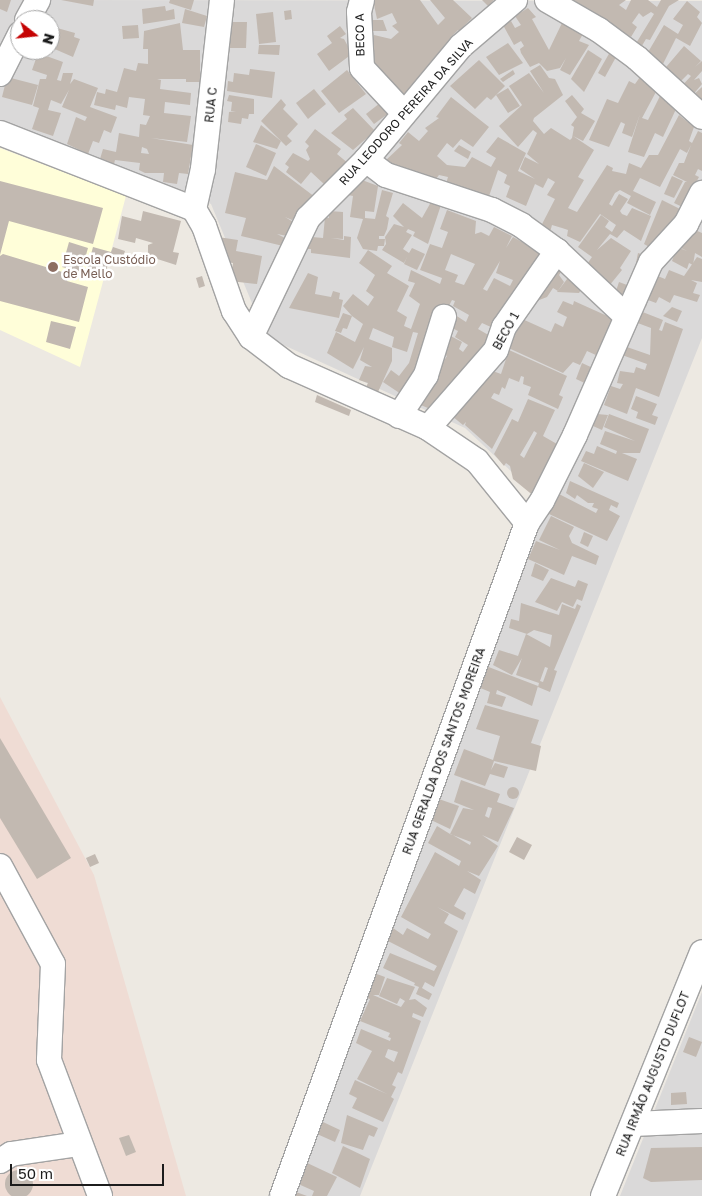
<!DOCTYPE html>
<meta charset="utf-8">
<style>
body{margin:0}
#map{position:relative;width:702px;height:1196px;overflow:hidden;background:#ede9e2;font-family:"Golos Text",sans-serif}
div>[style]{position:absolute}
.residential>*{inset:0;background:#dad9d9}
.education>*{inset:0;background:#fffed9}
.military>*{inset:0;background:#efdcd4}
.building>*{inset:0;background:#c2b9b1}
.round{border-radius:50%}
.roads{filter:drop-shadow(1px 0 #a3a3a3) drop-shadow(-1px 0 #a3a3a3) drop-shadow(0 1px #a3a3a3) drop-shadow(0 -1px #a3a3a3)}
.minor>*{height:24px;margin:-12px;padding:0 12px;transform-origin:12px;border-radius:12px;background:#fff}
.dots>*{width:14px;height:14px;translate:-50% -50%;box-sizing:border-box;border:2px solid #fff;border-radius:50%}
span{translate:-50% -50%;white-space:nowrap;text-align:center;line-height:1.15;-webkit-text-stroke:5px #fff;paint-order:stroke}
.street-label{font-size:12px;color:#1c1c1c}
.education-label{font-size:12px;color:#785e54}
.left{translate:0 -50%;text-align:left}
.north{position:absolute;left:10px;top:10px;width:50px;height:50px;box-sizing:border-box;background:#fff;border:1px solid #a4a4a4;border-radius:50%;rotate:106deg;font-size:14px;font-weight:700;line-height:20px;text-align:center;color:#1c1c1c}
.north::after{content:'';display:block;margin:auto;width:18px;height:22px;background:#c50303;clip-path:polygon(50% 0,100% 100%,50% 72%,0 100%)}
.scale{position:absolute;left:10px;top:1164px;width:154px;height:22px;box-sizing:border-box;border:2px solid #1c1c1c;border-top:0;padding-left:6px;font-size:15px;line-height:18px;white-space:nowrap;color:#1c1c1c;-webkit-text-stroke:4px #fff;paint-order:stroke}
</style>
<div id="map">
<div class="residential">
<div style="clip-path:polygon(evenodd,0 0,702px 1px,702px 338px,360px 1196px,295px 1196px,535px 535px,533px 492px,465px 428px,266px 337px,211px 204px,0 120px,0 0,20px 20px,50px 20px,50px 50px,20px 50px,20px 20px)"></div>
<div style="clip-path:polygon(702px 992px,702px 1196px,620px 1196px)"></div>
</div>
<div class="education">
<div style="clip-path:polygon(0 148px,126px 196px,80px 367px,0 330px)"></div>
</div>
<div class="military">
<div style="clip-path:polygon(0 697px,94px 875px,186px 1196px,0 1196px)"></div>
</div>
<div class="building">
<div style="clip-path:polygon(0 0,11px 0,7px 12px,0 9px)"></div>
<div style="clip-path:polygon(61px 0,94px 0,93px 6px)"></div>
<div style="clip-path:polygon(170px 0,194px 0,191px 10px,169px 3px)"></div>
<div style="clip-path:polygon(373px 0,420px 0,438px 25px,445px 18px,430px 0,453px 0,472px 18px,462px 28px,466px 30px,462px 34px,458px 30px,451px 37px,453px 40px,409px 100px,368px 62px,374px 35px,391px 39px,399px 32px,392px 26px,397px 23px,392px 13px,377px 19px)"></div>
<div style="clip-path:polygon(482px 0,494px 0,488px 6px)"></div>
<div style="clip-path:polygon(574px 0,626px 0,619px 5px,626px 10px,631px 0,648px 0,657px 7px,661px 0,679px 0,669px 6px,650px 40px,646px 39px,640px 49px,635px 45px,654px 14px,651px 12px,643px 17px,639px 13px,632px 23px,637px 27px,631px 37px,604px 20px,570px 7px)"></div>
<div style="clip-path:polygon(687px 1px,700px 12px,697px 17px,702px 23px,690px 46px,676px 38px,660px 70px,644px 59px,664px 25px,678px 34px,683px 25px,673px 19px)"></div>
<div style="clip-path:polygon(165px 6px,166px 11px,174px 9px,175px 19px,143px 24px,142px 9px)"></div>
<div style="clip-path:polygon(528px 8px,536px 17px,532px 19px,549px 50px,562px 23px,584px 32px,579px 41px,589px 45px,570px 75px,560px 70px,566px 58px,560px 68px,547px 71px,539px 63px,530px 67px,521px 53px,520px 49px,524px 46px,521px 41px,514px 45px,503px 25px,511px 21px,515px 28px,521px 25px,515px 16px)"></div>
<div style="clip-path:polygon(185px 9px,207px 16px,204px 27px,182px 23px)"></div>
<div style="clip-path:polygon(291px 10px,292px 19px,285px 20px,284px 11px)"></div>
<div style="clip-path:polygon(273px 12px,276px 42px,259px 44px,256px 14px)"></div>
<div style="clip-path:polygon(367px 16px,371px 16px,371px 20px,383px 20px,387px 31px,367px 31px)"></div>
<div style="clip-path:polygon(226px 22px,247px 22px,246px 48px,226px 48px)"></div>
<div style="clip-path:polygon(evenodd,180px 23px,183px 50px,200px 50px,200px 82px,186px 82px,186px 79px,157px 79px,161px 80px,160px 89px,191px 93px,190px 105px,165px 102px,164px 113px,191px 116px,187px 142px,151px 138px,193px 145px,188px 174px,179px 173px,177px 184px,163px 182px,164px 173px,145px 173px,139px 170px,140px 163px,115px 160px,114px 164px,100px 159px,103px 149px,116px 152px,119px 133px,139px 137px,140px 124px,146px 125px,150px 116px,143px 115px,145px 99px,129px 97px,127px 108px,116px 105px,115px 110px,94px 105px,97px 92px,105px 94px,106px 89px,117px 92px,124px 68px,136px 71px,138px 63px,148px 64px,148px 49px,143px 49px,144px 31px,180px 23px,142px 147px,147px 149px,149px 154px,141px 153px,142px 147px)"></div>
<div style="clip-path:polygon(138px 25px,139px 38px,123px 39px,122px 26px)"></div>
<div style="clip-path:polygon(50px 26px,75px 33px,74px 37px,80px 39px,73px 57px,50px 47px)"></div>
<div style="clip-path:polygon(340px 26px,346px 34px,340px 38px,344px 39px,352px 54px,329px 71px,317px 54px,332px 43px,327px 36px)"></div>
<div style="clip-path:polygon(508px 43px,523px 63px,499px 75px,486px 57px)"></div>
<div style="clip-path:polygon(259px 45px,280px 45px,279px 55px,258px 54px)"></div>
<div style="clip-path:polygon(684px 46px,701px 61px,695px 67px,702px 61px,702px 71px,694px 80px,699px 78px,702px 84px,691px 97px,702px 87px,702px 114px,680px 88px,691px 76px,688px 74px,675px 87px,661px 73px)"></div>
<div style="clip-path:polygon(588px 50px,602px 59px,584px 92px,571px 79px)"></div>
<div style="clip-path:polygon(610px 52px,616px 57px,605px 77px,598px 73px)"></div>
<div style="clip-path:polygon(38px 53px,63px 62px,57px 80px,61px 81px,63px 73px,73px 73px,70px 84px,74px 79px,98px 88px,90px 107px,117px 117px,111px 133px,104px 130px,99px 143px,93px 141px,88px 154px,67px 144px,76px 117px,85px 121px,87px 117px,62px 107px,69px 90px,61px 104px,51px 100px,48px 110px,61px 113px,53px 136px,32px 129px,39px 108px,33px 106px,40px 79px,46px 79px,47px 75px,32px 70px)"></div>
<div style="clip-path:polygon(479px 60px,505px 86px,496px 95px,508px 88px,520px 106px,508px 113px,496px 95px,491px 100px,487px 97px,475px 109px,450px 86px)"></div>
<div style="clip-path:polygon(540px 65px,549px 78px,555px 79px,563px 95px,534px 118px,533px 121px,544px 134px,551px 128px,570px 140px,572px 138px,574px 127px,571px 125px,577px 117px,565px 101px,572px 95px,584px 109px,581px 113px,595px 121px,583px 141px,573px 136px,594px 150px,578px 177px,584px 180px,568px 208px,577px 212px,607px 165px,613px 168px,612px 171px,626px 174px,629px 163px,641px 168px,649px 155px,658px 155px,679px 115px,694px 127px,689px 141px,692px 143px,698px 131px,702px 133px,702px 171px,698px 169px,695px 175px,699px 177px,694px 186px,691px 211px,674px 203px,685px 182px,687px 182px,673px 175px,679px 163px,684px 163px,691px 145px,687px 153px,680px 149px,660px 187px,640px 178px,633px 191px,656px 202px,650px 215px,627px 203px,631px 196px,620px 190px,615px 193px,609px 204px,612px 206px,619px 194px,628px 199px,620px 211px,622px 214px,627px 216px,632px 208px,651px 216px,641px 241px,624px 230px,617px 238px,610px 234px,597px 250px,611px 238px,631px 251px,620px 268px,622px 270px,609px 286px,585px 267px,592px 257px,578px 247px,601px 215px,609px 221px,605px 227px,612px 232px,616px 225px,600px 214px,580px 242px,567px 236px,568px 230px,562px 228px,552px 225px,550px 232px,540px 228px,555px 199px,547px 195px,555px 182px,548px 178px,543px 188px,535px 184px,526px 206px,506px 197px,510px 186px,504px 183px,507px 175px,498px 170px,487px 202px,445px 187px,448px 177px,439px 175px,430px 187px,385px 161px,402px 145px,399px 143px,408px 132px,419px 141px,428px 131px,425px 128px,439px 118px,436px 117px,451px 97px,489px 127px,473px 147px,461px 139px,453px 148px,447px 143px,437px 156px,447px 165px,465px 167px,472px 157px,491px 167px,496px 158px,486px 152px,498px 137px,526px 153px,518px 171px,535px 179px,520px 169px,525px 157px,539px 164px,527px 154px,537px 133px,533px 130px,518px 147px,499px 126px,522px 105px,509px 86px,529px 73px,544px 93px,530px 71px)"></div>
<div style="clip-path:polygon(250px 69px,275px 72px,272px 98px,227px 91px,228px 81px,233px 82px,234px 73px,249px 75px)"></div>
<div style="clip-path:polygon(347px 70px,366px 94px,339px 113px,321px 91px)"></div>
<div style="clip-path:polygon(513px 70px,515px 74px,503px 82px,500px 79px)"></div>
<div style="clip-path:polygon(7px 77px,38px 85px,32px 105px,2px 97px)"></div>
<div style="clip-path:polygon(640px 77px,657px 90px,642px 118px,648px 120px,661px 94px,677px 107px,663px 137px,655px 133px,644px 157px,628px 152px,640px 114px,632px 137px,622px 133px,625px 124px,621px 122px,609px 147px,589px 140px,607px 99px,618px 103px,629px 81px,635px 84px)"></div>
<div style="clip-path:polygon(314px 89px,326px 104px,308px 119px,296px 103px)"></div>
<div style="clip-path:polygon(229px 95px,254px 99px,254px 114px,249px 114px,248px 119px,242px 118px,241px 124px,228px 122px,229px 112px,236px 111px,231px 111px,232px 102px,227px 101px)"></div>
<div style="clip-path:polygon(281px 99px,286px 105px,283px 109px,298px 124px,287px 136px,292px 141px,286px 146px,261px 121px)"></div>
<div style="clip-path:polygon(380px 103px,389px 113px,374px 124px,366px 114px)"></div>
<div style="clip-path:polygon(353px 108px,375px 131px,353px 150px,331px 133px,347px 119px,344px 115px)"></div>
<div style="clip-path:polygon(261px 125px,281px 141px,277px 149px,253px 142px)"></div>
<div style="clip-path:polygon(315px 129px,341px 149px,337px 154px,349px 164px,325px 185px,311px 172px,301px 184px,286px 172px,289px 167px,285px 164px,293px 153px,308px 161px,310px 159px,306px 150px,309px 146px,305px 142px)"></div>
<div style="clip-path:polygon(256px 144px,276px 153px,266px 176px,246px 167px)"></div>
<div style="clip-path:polygon(459px 145px,471px 152px,468px 159px,454px 151px)"></div>
<div style="clip-path:polygon(274px 166px,315px 197px,302px 215px,297px 214px,292px 220px,285px 217px,295px 223px,287px 236px,277px 234px,285px 238px,283px 246px,241px 236px,246px 218px,225px 213px,235px 172px,267px 180px)"></div>
<div style="clip-path:polygon(672px 176px,683px 181px,674px 198px,664px 194px)"></div>
<div style="clip-path:polygon(362px 180px,378px 186px,374px 212px,365px 211px,365px 218px,375px 219px,382px 190px,393px 193px,386px 216px,389px 218px,387px 229px,384px 236px,379px 236px,379px 239px,385px 239px,384px 246px,378px 246px,377px 251px,363px 249px,357px 238px,363px 219px,350px 217px,353px 196px,348px 195px)"></div>
<div style="clip-path:polygon(0 181px,103px 208px,93px 244px,9px 221px,0 255px)"></div>
<div style="clip-path:polygon(662px 200px,684px 211px,658px 252px,644px 244px)"></div>
<div style="clip-path:polygon(431px 202px,441px 205px,428px 244px,413px 236px,415px 232px,408px 229px,406px 232px,412px 235px,403px 249px,409px 253px,412px 248px,425px 254px,417px 270px,404px 264px,407px 257px,404px 263px,382px 250px,386px 244px,385px 237px,394px 224px,404px 227px,393px 216px,403px 203px,422px 218px)"></div>
<div style="clip-path:polygon(evenodd,447px 210px,476px 221px,475px 234px,481px 232px,489px 236px,494px 227px,512px 236px,506px 248px,513px 237px,547px 256px,493px 328px,482px 323px,478px 329px,497px 340px,435px 411px,416px 403px,447px 356px,436px 350px,445px 333px,462px 342px,459px 349px,463px 352px,468px 345px,455px 337px,458px 331px,446px 325px,452px 313px,466px 322px,469px 315px,453px 306px,455px 301px,452px 300px,425px 352px,420px 350px,425px 353px,404px 396px,383px 382px,391px 370px,399px 376px,409px 363px,418px 333px,413px 332px,407px 352px,392px 347px,394px 337px,373px 328px,369px 339px,392px 348px,392px 361px,378px 392px,366px 387px,368px 383px,359px 380px,365px 366px,372px 367px,360px 360px,364px 347px,353px 369px,327px 353px,336px 332px,355px 342px,363px 324px,352px 316px,347px 329px,343px 328px,341px 333px,335px 331px,343px 313px,352px 316px,343px 306px,353px 294px,368px 306px,374px 297px,366px 291px,375px 275px,359px 263px,368px 250px,392px 266px,387px 273px,409px 286px,397px 311px,407px 317px,404px 326px,411px 329px,420px 304px,409px 296px,415px 283px,408px 281px,411px 270px,440px 284px,442px 278px,420px 270px,430px 244px,442px 248px,448px 232px,440px 229px,447px 210px,451px 254px,475px 264px,464px 285px,455px 282px,458px 275px,445px 270px,451px 254px,447px 210px,500px 261px,496px 273px,513px 280px,510px 286px,494px 278px,487px 291px,483px 289px,500px 261px)"></div>
<div style="clip-path:polygon(143px 211px,181px 221px,173px 252px,179px 253px,176px 265px,148px 256px,148px 245px,153px 243px,136px 238px,135px 243px,118px 239px,122px 216px,141px 221px)"></div>
<div style="clip-path:polygon(329px 211px,343px 212px,343px 239px,331px 238px,344px 240px,344px 236px,351px 237px,350px 258px,311px 253px,311px 249px,305px 249px,307px 240px,312px 240px,312px 237px,323px 238px,325px 217px,329px 218px)"></div>
<div style="clip-path:polygon(688px 227px,702px 233px,702px 257px,695px 253px,693px 265px,689px 263px,687px 269px,672px 261px,677px 247px,687px 251px,679px 247px)"></div>
<div style="clip-path:polygon(218px 237px,238px 240px,236px 251px,262px 256px,257px 284px,230px 281px,233px 263px,225px 262px)"></div>
<div style="clip-path:polygon(69px 242px,88px 248px,81px 272px,62px 267px)"></div>
<div style="clip-path:polygon(93px 247px,111px 252px,113px 247px,125px 251px,122px 260px,110px 257px,104px 278px,86px 273px)"></div>
<div style="clip-path:polygon(638px 253px,650px 257px,647px 266px,636px 263px)"></div>
<div style="clip-path:polygon(3px 254px,69px 274px,67px 281px,88px 287px,79px 322px,0 301px,0 256px)"></div>
<div style="clip-path:polygon(697px 257px,702px 259px,702px 282px,691px 280px,697px 283px,693px 293px,700px 295px,697px 302px,674px 295px,670px 303px,659px 297px,656px 303px,648px 300px,646px 307px,640px 304px,648px 272px,665px 279px,669px 270px,684px 276px)"></div>
<div style="clip-path:polygon(556px 264px,563px 269px,559px 275px,564px 282px,558px 291px,553px 288px,547px 297px,529px 304px)"></div>
<div style="clip-path:polygon(308px 273px,318px 277px,315px 294px,331px 297px,333px 291px,340px 293px,339px 299px,343px 300px,339px 318px,289px 308px)"></div>
<div style="clip-path:polygon(571px 274px,584px 285px,579px 293px,557px 292px)"></div>
<div style="clip-path:polygon(202px 276px,205px 286px,199px 288px,196px 278px)"></div>
<div style="clip-path:polygon(619px 282px,635px 288px,629px 303px,614px 297px)"></div>
<div style="clip-path:polygon(563px 301px,573px 305px,574px 301px,614px 319px,598px 356px,587px 351px,580px 365px,573px 362px,563px 373px,500px 344px,520px 318px,551px 332px,555px 323px,563px 327px,567px 317px,557px 312px)"></div>
<div style="clip-path:polygon(672px 307px,682px 311px,677px 322px,663px 316px)"></div>
<div style="clip-path:polygon(640px 311px,663px 320px,659px 330px,662px 331px,665px 322px,683px 329px,659px 397px,636px 388px,627px 414px,604px 405px,611px 386px,620px 389px,623px 384px,617px 383px,620px 371px,634px 373px,636px 367px,645px 370px,647px 364px,622px 355px,624px 346px,650px 355px,651px 328px,635px 322px)"></div>
<div style="clip-path:polygon(51px 321px,76px 327px,70px 349px,46px 342px)"></div>
<div style="clip-path:polygon(509px 350px,567px 376px,559px 395px,563px 397px,558px 409px,528px 395px,531px 387px,523px 384px,524px 377px,521px 376px,519px 382px,509px 378px,505px 389px,502px 387px,499px 395px,494px 393px,491px 398px,513px 409px,492px 449px,465px 425px,466px 422px,463px 425px,447px 412px,490px 370px,501px 374px)"></div>
<div style="clip-path:polygon(582px 363px,595px 369px,589px 385px,576px 379px)"></div>
<div style="clip-path:polygon(317px 395px,351px 410px,349px 416px,315px 402px)"></div>
<div style="clip-path:polygon(636px 396px,657px 404px,652px 415px,658px 417px,655px 425px,636px 418px,638px 412px,631px 409px)"></div>
<div style="clip-path:polygon(evenodd,528px 399px,555px 410px,543px 436px,564px 448px,535px 497px,513px 479px,510px 466px,506px 463px,504px 466px,494px 454px,512px 419px,518px 422px,528px 399px,534px 431px,537px 433px,524px 458px,520px 455px,534px 431px)"></div>
<div style="clip-path:polygon(597px 414px,608px 415px,602px 430px,593px 426px)"></div>
<div style="clip-path:polygon(609px 414px,649px 429px,640px 453px,622px 453px,637px 459px,628px 481px,581px 461px,586px 451px,594px 454px,597px 446px,616px 454px,617px 451px,600px 444px,605px 431px,635px 441px,604px 427px)"></div>
<div style="clip-path:polygon(584px 463px,604px 472px,593px 488px,578px 476px)"></div>
<div style="clip-path:polygon(570px 481px,619px 503px,617px 508px,611px 505px,609px 510px,620px 516px,607px 541px,549px 514px,559px 494px,596px 513px,598px 509px,592px 507px,594px 503px,588px 503px,577px 495px,575px 499px,566px 493px)"></div>
<div style="clip-path:polygon(551px 516px,574px 527px,569px 536px,572px 543px,599px 556px,596px 565px,572px 556px,564px 575px,528px 559px,536px 541px,560px 550px,539px 540px)"></div>
<div style="clip-path:polygon(584px 532px,593px 536px,588px 547px,580px 543px)"></div>
<div style="clip-path:polygon(535px 563px,549px 570px,543px 581px,531px 576px)"></div>
<div style="clip-path:polygon(551px 578px,575px 587px,578px 580px,588px 584px,582px 601px,577px 599px,573px 607px,562px 602px,557px 611px,535px 602px)"></div>
<div style="clip-path:polygon(evenodd,521px 603px,559px 615px,562px 604px,575px 609px,577px 604px,581px 606px,554px 670px,557px 671px,550px 692px,538px 687px,539px 683px,516px 675px,522px 658px,512px 675px,493px 665px,499px 650px,518px 656px,526px 634px,550px 647px,552px 635px,534px 630px,527px 634px,509px 628px,511px 619px,519px 621px,521px 603px,545px 667px,548px 668px,543px 682px,540px 681px,545px 667px)"></div>
<div style="clip-path:polygon(486px 666px,538px 686px,532px 706px,497px 690px,496px 694px,506px 697px,502px 707px,487px 703px,490px 692px,478px 687px)"></div>
<div style="clip-path:polygon(485px 705px,539px 720px,531px 743px,541px 746px,536px 771px,494px 761px,491px 770px,495px 763px,508px 767px,504px 778px,490px 774px,485px 786px,454px 775px,464px 749px,493px 760px,500px 736px,476px 729px)"></div>
<div style="clip-path:polygon(0 738px,71px 858px,37px 879px,0 818px)"></div>
<div style="clip-path:polygon(evenodd,461px 780px,500px 794px,497px 802px,514px 808px,498px 842px,482px 835px,498px 846px,479px 876px,467px 871px,481px 880px,475px 894px,464px 888px,454px 906px,466px 913px,463px 920px,437px 907px,449px 914px,444px 923px,458px 931px,434px 987px,425px 982px,422px 988px,432px 994px,429px 1000px,416px 994px,419px 987px,414px 985px,415px 983px,383px 968px,390px 953px,434px 971px,437px 966px,386px 940px,393px 928px,403px 935px,407px 928px,428px 939px,431px 934px,401px 917px,435px 852px,459px 866px,461px 861px,428px 843px,437px 826px,450px 834px,463px 808px,474px 810px,454px 802px,461px 780px,488px 807px,492px 808px,489px 818px,485px 816px,488px 807px,461px 780px,450px 834px,471px 842px,470px 845px,451px 834px,450px 834px)"></div>
<div class="round" style="left:507px;top:787px;width:12px;height:12px"></div>
<div style="clip-path:polygon(436px 798px,459px 806px,450px 829px,431px 820px)"></div>
<div style="clip-path:polygon(517px 837px,532px 845px,524px 860px,509px 852px)"></div>
<div style="clip-path:polygon(95px 854px,99px 863px,90px 867px,86px 858px)"></div>
<div style="clip-path:polygon(evenodd,374px 973px,385px 977px,379px 995px,373px 995px,401px 1007px,405px 1001px,400px 998px,397px 1004px,379px 996px,387px 978px,415px 987px,409px 1000px,415px 999px,427px 1008px,423px 1017px,413px 1013px,412px 1017px,421px 1021px,402px 1074px,398px 1072px,392px 1085px,396px 1087px,391px 1097px,394px 1099px,383px 1122px,352px 1108px,357px 1098px,349px 1094px,355px 1080px,387px 1094px,357px 1079px,372px 1051px,356px 1043px,361px 1029px,390px 1041px,391px 1038px,388px 1037px,390px 1033px,360px 1021px,370px 999px,363px 997px,374px 973px,388px 1049px,398px 1052px,394px 1062px,385px 1057px,388px 1049px)"></div>
<div style="clip-path:polygon(689px 1037px,702px 1042px,696px 1057px,683px 1052px)"></div>
<div style="clip-path:polygon(686px 1092px,687px 1104px,671px 1105px,671px 1093px)"></div>
<div style="clip-path:polygon(347px 1115px,378px 1128px,374px 1137px,369px 1135px,363px 1150px,341px 1143px)"></div>
<div style="clip-path:polygon(323px 1122px,340px 1130px,335px 1142px,317px 1134px)"></div>
<div style="clip-path:polygon(129px 1135px,136px 1152px,126px 1156px,119px 1138px)"></div>
<div style="clip-path:polygon(343px 1146px,370px 1159px,360px 1188px,332px 1173px)"></div>
<div style="clip-path:polygon(702px 1147px,702px 1180px,651px 1182px,643px 1178px,651px 1148px)"></div>
<div style="clip-path:polygon(303px 1161px,337px 1177px,327px 1196px,312px 1196px,314px 1191px,296px 1183px)"></div>
<div class="round" style="left:5px;top:1170px;width:28px;height:28px"></div>
<div style="clip-path:polygon(296px 1192px,307px 1196px,294px 1196px)"></div>
</div>
<div class="roads">
<div class="minor">
<div style="left:362px;top:0;width:12px;rotate:104deg"></div>
<div style="left:359px;top:12px;width:56px;rotate:86.9deg"></div>
<div style="left:362px;top:68px;width:62px;rotate:47deg"></div>
<div style="left:547px;top:0;width:60px;rotate:30deg"></div>
<div style="left:599px;top:30px;width:47px;rotate:36.4deg"></div>
<div style="left:637px;top:58px;width:88px;rotate:42.2deg"></div>
<div style="left:27px;top:20px;width:23px;rotate:-61deg"></div>
<div style="left:0;top:74px;width:45px;rotate:-63.4deg"></div>
<div style="left:0;top:133px;width:208px;rotate:21.4deg"></div>
<div style="left:194px;top:209px;width:20px;rotate:60deg"></div>
<div style="left:204px;top:226px;width:90px;rotate:70.6deg"></div>
<div style="left:234px;top:311px;width:31px;rotate:57deg"></div>
<div style="left:251px;top:337px;width:48px;rotate:37.3deg"></div>
<div style="left:289px;top:366px;width:152px;rotate:24deg"></div>
<div style="left:428px;top:428px;width:59px;rotate:34deg"></div>
<div style="left:477px;top:461px;width:80px;rotate:51.1deg"></div>
<div style="left:366px;top:160px;width:25px;rotate:37deg"></div>
<div style="left:386px;top:175px;width:112px;rotate:18.3deg"></div>
<div style="left:492px;top:210px;width:33px;rotate:27deg"></div>
<div style="left:521px;top:225px;width:44px;rotate:35.8deg"></div>
<div style="left:557px;top:251px;width:93px;rotate:43.3deg"></div>
<div style="left:194px;top:209px;width:41px;rotate:-77.3deg"></div>
<div style="left:203px;top:169px;width:170px;rotate:-83.6deg"></div>
<div style="left:251px;top:337px;width:132px;rotate:-64.4deg"></div>
<div style="left:308px;top:218px;width:82px;rotate:-45deg"></div>
<div style="left:366px;top:160px;width:148px;rotate:-50.2deg"></div>
<div style="left:461px;top:46px;width:71px;rotate:-40.4deg"></div>
<div style="left:399px;top:416px;width:49px;rotate:-56.6deg"></div>
<div style="left:426px;top:375px;width:61px;rotate:-72.8deg"></div>
<div style="left:428px;top:428px;width:103px;rotate:-48.9deg"></div>
<div style="left:496px;top:350px;width:24px;rotate:-71deg"></div>
<div style="left:504px;top:327px;width:93px;rotate:-55.1deg"></div>
<div style="left:0;top:866px;width:111px;rotate:61.6deg"></div>
<div style="left:53px;top:964px;width:96px;rotate:92.4deg"></div>
<div style="left:49px;top:1060px;width:145px;rotate:69.4deg"></div>
<div style="left:633px;top:1124px;width:69px;rotate:-2.5deg"></div>
<div style="left:0;top:1161px;width:13px;rotate:-32deg"></div>
<div style="left:11px;top:1154px;width:69px;rotate:-8.4deg"></div>
<div style="left:282px;top:1196px;width:716px;rotate:-70deg"></div>
<div style="left:527px;top:523px;width:27px;rotate:-56deg"></div>
<div style="left:542px;top:501px;width:74px;rotate:-63.4deg"></div>
<div style="left:575px;top:435px;width:189px;rotate:-66.3deg"></div>
<div style="left:651px;top:262px;width:52px;rotate:-47.4deg"></div>
<div style="left:686px;top:224px;width:35px;rotate:-63deg"></div>
<div style="left:603px;top:1196px;width:263px;rotate:-67.9deg"></div>
</div>
</div>
<div class="dots">
<div style="left:53px;top:267px;background:#8d6e63"></div>
</div>
<div class="street-label">
<span style="left:360px;top:35px;rotate:-91deg">BECO A</span>
<span style="left:211px;top:105px;rotate:-84deg">RUA C</span>
<span style="left:406px;top:112px;rotate:-48deg">RUA LEODORO PEREIRA DA SILVA</span>
<span style="left:506px;top:331px;rotate:-61deg">BECO 1</span>
<span style="left:444px;top:751px;rotate:-70deg">RUA GERALDA DOS SANTOS MOREIRA</span>
<span style="left:653px;top:1074px;rotate:-68deg">RUA IRMÃO AUGUSTO DUFLOT</span>
</div>
<div class="education-label">
<span class="left" style="left:63px;top:267px">Escola Custódio<br>de Mello</span>
</div>
<div class="north">N</div>
<div class="scale">50 m</div>
</div>
